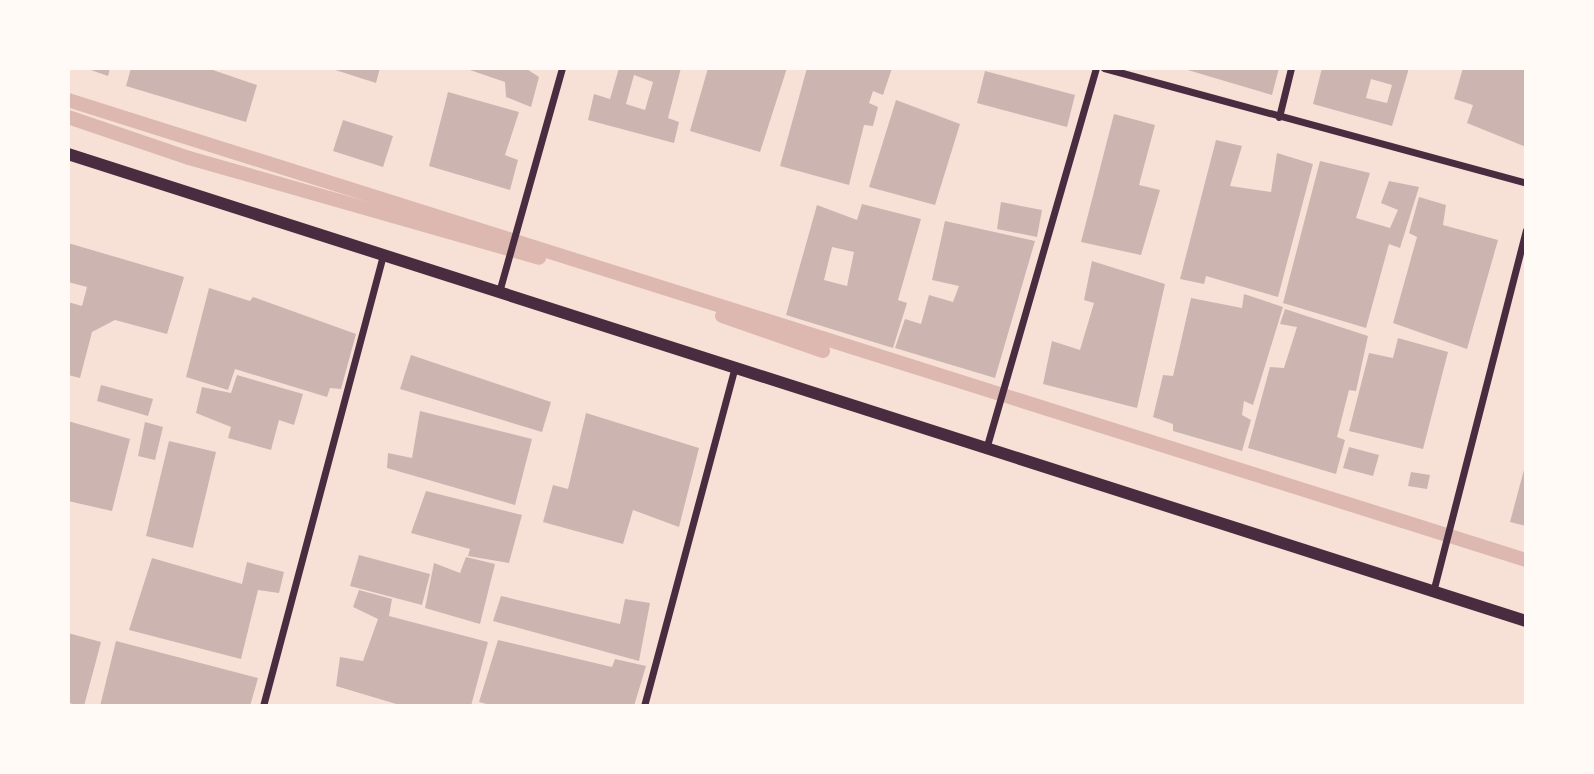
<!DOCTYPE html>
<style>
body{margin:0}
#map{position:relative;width:1594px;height:774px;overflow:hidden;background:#f7e1d7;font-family:Rubik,sans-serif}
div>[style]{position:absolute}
.stream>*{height:14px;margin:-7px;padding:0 7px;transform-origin:7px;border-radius:7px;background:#dcb8b0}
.building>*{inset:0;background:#ccb4b1}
.minor>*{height:7px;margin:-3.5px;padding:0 3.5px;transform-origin:3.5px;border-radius:3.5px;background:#4a2c40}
.tertiary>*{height:12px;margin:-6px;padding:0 6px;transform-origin:6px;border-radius:6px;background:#4a2c40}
span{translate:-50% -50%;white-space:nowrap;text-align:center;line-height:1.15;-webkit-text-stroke:5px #fffaf5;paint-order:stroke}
.frame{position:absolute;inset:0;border:70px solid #fffaf5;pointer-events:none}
</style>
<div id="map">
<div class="stream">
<div style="left:68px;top:100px;width:1529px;rotate:17.51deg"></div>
<div style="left:68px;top:117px;width:128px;rotate:18.7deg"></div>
<div style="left:189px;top:158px;width:364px;rotate:15.9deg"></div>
<div style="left:722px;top:316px;width:107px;rotate:19.1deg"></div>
</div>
<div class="building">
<div style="clip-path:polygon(85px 68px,110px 68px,108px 76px)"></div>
<div style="clip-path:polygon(131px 68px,207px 68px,257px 85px,246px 122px,126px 86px)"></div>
<div style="clip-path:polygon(329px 68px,380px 68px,376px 83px)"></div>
<div style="clip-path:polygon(464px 68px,525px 68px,539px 77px,531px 107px,506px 97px,505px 82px)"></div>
<div style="clip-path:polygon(evenodd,619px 68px,681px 68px,668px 118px,679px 122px,674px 143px,588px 120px,594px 94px,610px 99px,619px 68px,634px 75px,653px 82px,645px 110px,626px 104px,634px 75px)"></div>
<div style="clip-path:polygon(708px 68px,787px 68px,760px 152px,690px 131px)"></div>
<div style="clip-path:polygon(807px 68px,892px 68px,883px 95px,873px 91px,869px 103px,878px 107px,873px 126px,864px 125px,849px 185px,780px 166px)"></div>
<div style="clip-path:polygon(1181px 68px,1279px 68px,1272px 95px)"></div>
<div style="clip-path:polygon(evenodd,1322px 68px,1409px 68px,1392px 126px,1313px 104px,1322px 68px,1371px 79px,1392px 85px,1387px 103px,1366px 98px,1371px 79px)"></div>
<div style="clip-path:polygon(1463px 68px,1526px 68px,1526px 147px,1467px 123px,1473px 105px,1454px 99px)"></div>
<div style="clip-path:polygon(985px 71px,1075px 95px,1067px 127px,977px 103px)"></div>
<div style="clip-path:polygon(448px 92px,519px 112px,505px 155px,518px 160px,510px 190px,429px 166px)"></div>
<div style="clip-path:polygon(896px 100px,960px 124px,935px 205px,869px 187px)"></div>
<div style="clip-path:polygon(1114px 114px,1155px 125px,1139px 185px,1160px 190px,1141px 255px,1081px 242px)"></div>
<div style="clip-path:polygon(343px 120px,393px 136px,383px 167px,333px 151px)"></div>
<div style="clip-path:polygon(1216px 140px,1242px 146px,1230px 186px,1271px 192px,1277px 153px,1313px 164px,1278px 297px,1206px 276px,1204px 284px,1180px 279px)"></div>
<div style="clip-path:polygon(1320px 161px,1370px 173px,1356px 218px,1390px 228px,1398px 210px,1381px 203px,1389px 181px,1419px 187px,1400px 248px,1389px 244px,1366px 328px,1283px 303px)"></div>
<div style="clip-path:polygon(1419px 197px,1446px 205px,1443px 225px,1498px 240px,1467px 349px,1393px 323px,1417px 237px,1409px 233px)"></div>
<div style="clip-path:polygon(1001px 202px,1042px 210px,1037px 237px,997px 229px)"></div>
<div style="clip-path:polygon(evenodd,862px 204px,921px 219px,898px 300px,907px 303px,893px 348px,786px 315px,817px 205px,857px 220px,862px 204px,832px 247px,854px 252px,847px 286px,824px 280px,832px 247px)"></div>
<div style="clip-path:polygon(945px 221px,1035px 241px,995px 378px,895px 348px,905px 319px,921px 324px,929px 295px,953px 302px,959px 286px,932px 280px)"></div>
<div style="clip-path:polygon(68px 243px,184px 277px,167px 334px,115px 320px,92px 332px,80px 378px,68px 375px,68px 302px,82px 306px,87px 287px,68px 282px)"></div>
<div style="clip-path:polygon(1092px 261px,1165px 284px,1137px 408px,1043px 384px,1052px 341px,1080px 350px,1094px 303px,1084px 300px)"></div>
<div style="clip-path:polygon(209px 288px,250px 301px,253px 297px,356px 334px,341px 389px,330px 388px,327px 397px,235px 369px,228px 390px,186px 377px)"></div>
<div style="clip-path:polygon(1244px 294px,1283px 307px,1253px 405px,1244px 401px,1242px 415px,1251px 420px,1242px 451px,1173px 431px,1173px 424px,1153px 417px,1163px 375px,1173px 376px,1191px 298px,1242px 308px)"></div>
<div style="clip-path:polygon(1285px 309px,1368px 336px,1356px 391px,1349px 390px,1337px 437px,1345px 440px,1336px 474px,1248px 448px,1270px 367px,1284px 368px,1297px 327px,1280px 324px)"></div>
<div style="clip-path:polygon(1398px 338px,1448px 352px,1423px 449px,1349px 431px,1369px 353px,1393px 358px)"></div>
<div style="clip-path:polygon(411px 355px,551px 402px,542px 432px,400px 389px)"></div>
<div style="clip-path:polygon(237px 375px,303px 394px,294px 425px,279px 420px,271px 450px,228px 438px,231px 427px,196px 413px,202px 387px,231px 393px)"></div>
<div style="clip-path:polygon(101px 385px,153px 399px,148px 416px,97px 401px)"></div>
<div style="clip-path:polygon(420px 411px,532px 439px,515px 505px,387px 468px,388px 453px,412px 458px)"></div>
<div style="clip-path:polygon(586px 413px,699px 448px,679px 527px,633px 510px,623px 544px,543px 522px,553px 485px,568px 489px)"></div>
<div style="clip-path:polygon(68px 421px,130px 439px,112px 511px,68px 501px)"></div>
<div style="clip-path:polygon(145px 422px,163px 427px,155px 460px,138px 456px)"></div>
<div style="clip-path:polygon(169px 441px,216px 452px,193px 548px,146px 536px)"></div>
<div style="clip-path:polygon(1349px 447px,1379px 455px,1373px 476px,1343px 468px)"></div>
<div style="clip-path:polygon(1525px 466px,1526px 466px,1526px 526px,1510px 522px)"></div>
<div style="clip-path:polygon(1411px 472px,1430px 475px,1427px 489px,1408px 486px)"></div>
<div style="clip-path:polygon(426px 491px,522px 515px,509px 563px,468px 556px,470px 549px,411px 533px)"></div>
<div style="clip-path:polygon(359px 555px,430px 574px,422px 605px,350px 586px)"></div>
<div style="clip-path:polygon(466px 557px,495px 564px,480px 624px,425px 608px,434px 563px,460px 573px)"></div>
<div style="clip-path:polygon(152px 558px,242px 584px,247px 562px,284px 572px,279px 593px,258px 590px,241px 659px,129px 630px)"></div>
<div style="clip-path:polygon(359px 590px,392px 599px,389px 616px,488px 642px,471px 706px,403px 706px,336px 686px,340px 657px,363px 661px,378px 619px,353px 607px)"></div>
<div style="clip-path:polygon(501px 596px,620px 624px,625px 599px,650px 603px,639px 661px,493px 621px)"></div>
<div style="clip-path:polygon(68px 633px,101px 642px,84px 706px,68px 703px)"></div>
<div style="clip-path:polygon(498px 640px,612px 667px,615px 659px,646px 666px,634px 706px,494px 706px,479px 702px)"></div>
<div style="clip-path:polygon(116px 641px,258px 678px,250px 706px,100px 706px)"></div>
</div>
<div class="minor">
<div style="left:1104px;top:68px;width:437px;rotate:15.2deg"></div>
<div style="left:1279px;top:117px;width:50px;rotate:-76.2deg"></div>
<div style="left:499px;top:292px;width:233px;rotate:-74.3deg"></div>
<div style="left:986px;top:449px;width:397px;rotate:-73.9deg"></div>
<div style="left:1433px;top:592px;width:374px;rotate:-75.6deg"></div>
<div style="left:263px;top:706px;width:467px;rotate:-75.1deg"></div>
<div style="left:644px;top:706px;width:351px;rotate:-75deg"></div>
</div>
<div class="tertiary">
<div style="left:68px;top:154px;width:1531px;rotate:17.76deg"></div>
</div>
<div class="frame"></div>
</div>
